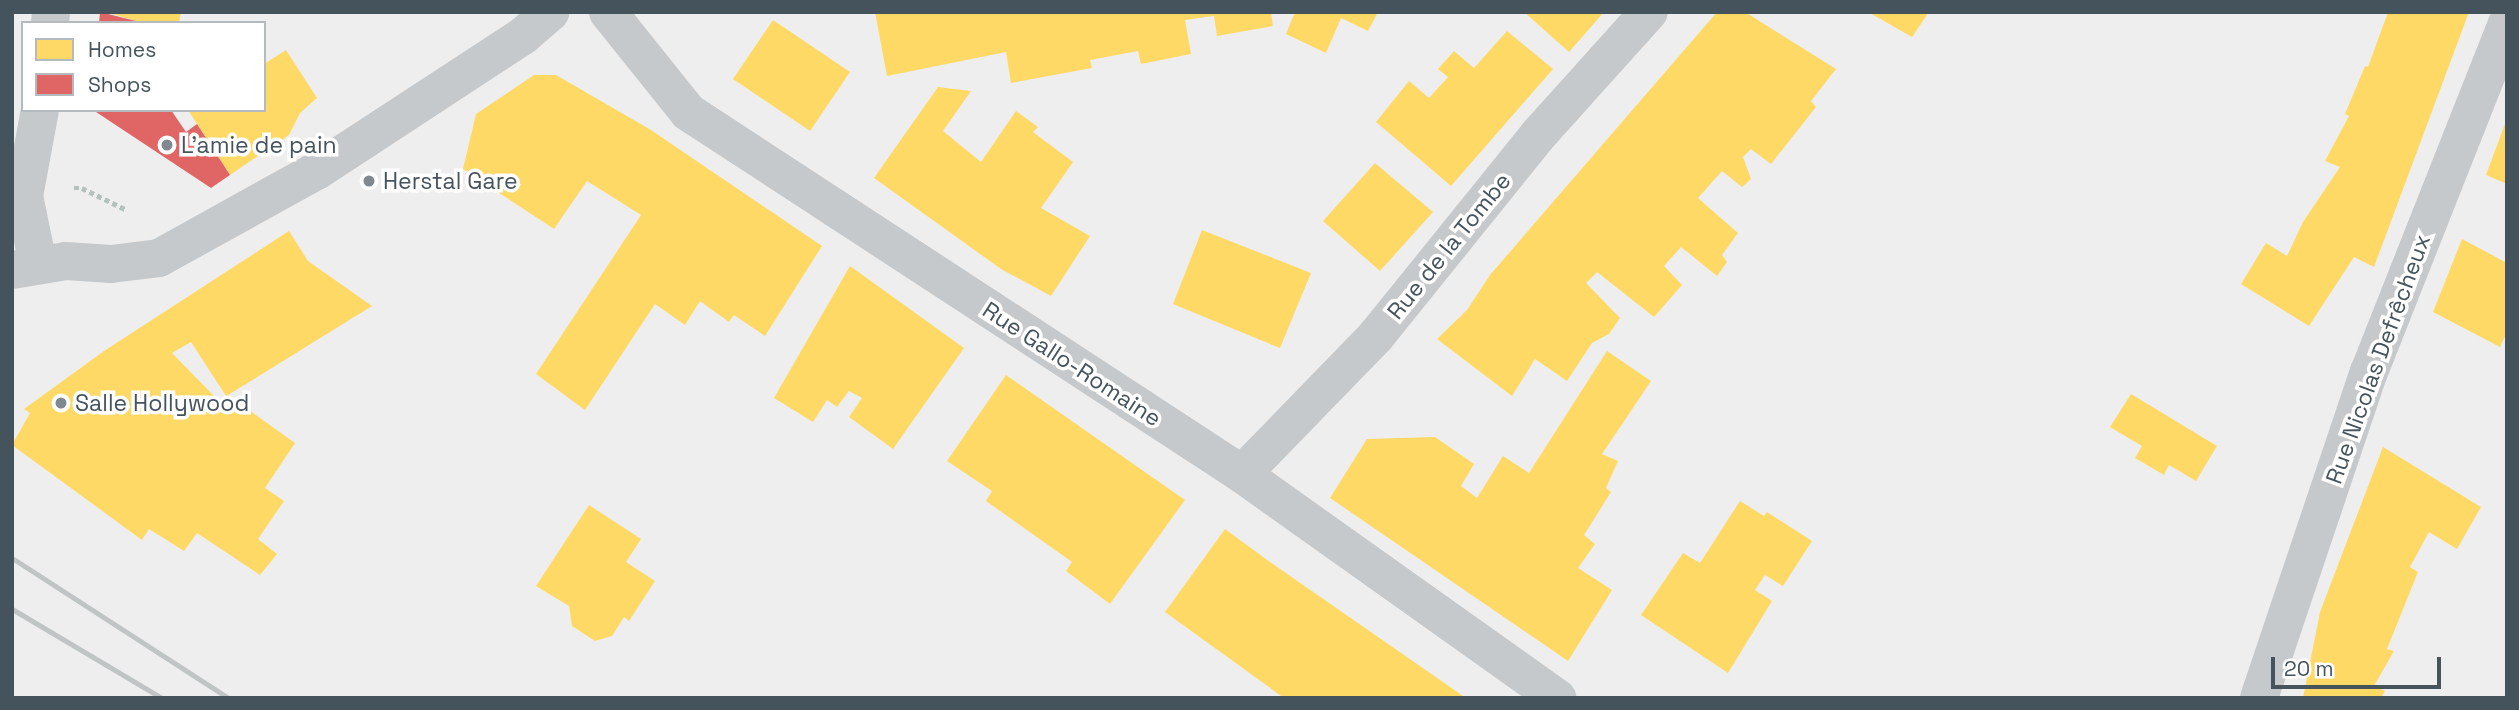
<!DOCTYPE html>
<meta charset="utf-8">
<style>
body{margin:0}
#map{position:relative;width:2519px;height:710px;overflow:hidden;background:#efeeee;font-family:"Space Grotesk",sans-serif}
div>[style]{position:absolute}
.homes>*{inset:0;background:#ffd966}
.shops>*{inset:0;background:#e06666}
.path>*{height:4.5px;margin-top:-2.25px;transform-origin:0;background:repeating-linear-gradient(90deg,#b4c2bd 0 5px,transparent 0 8.5px)}
.street>*{height:38px;margin:-19px;padding:0 19px;transform-origin:19px;border-radius:19px;background:#c5c9cb}
.rail>*{height:5px;margin:-2.5px;padding:0 2.5px;transform-origin:2.5px;border-radius:2.5px;background:#c1c4c5}
.dots>*{width:19px;height:19px;translate:-50% -50%;box-sizing:border-box;border:4px solid #fff;border-radius:50%}
span{translate:-50% -50%;white-space:nowrap;text-align:center;line-height:1.15;-webkit-text-stroke:7px #fff;paint-order:stroke}
.poi-label{font-size:23px;color:#45535c}
.left{translate:0 -50%;text-align:left}
.street-label{font-size:23px;color:#45535c}
.frame{position:absolute;inset:0;border:14px solid #45535c;pointer-events:none}
.legend{position:absolute;left:21px;top:21px;width:245px;height:91px;box-sizing:border-box;background:#fff;border:2px solid #b5babe;margin:0;padding:9px 12px;list-style:none;font-size:21px;color:#45535c}
.legend li{display:flex;align-items:center;gap:14px;height:35px}
.legend b{width:35px;border:2px solid #b5babe}
.scale{position:absolute;left:2271px;top:657px;width:170px;height:32px;box-sizing:border-box;border:4px solid #45535c;border-top:0;padding-left:9px;font-size:21px;line-height:24px;white-space:nowrap;color:#45535c;-webkit-text-stroke:5px #fff;paint-order:stroke}
</style>
<div id="map">
<div class="homes">
<div style="clip-path:polygon(106px 12px,181px 12px,179px 23px,143px 23px)"></div>
<div style="clip-path:polygon(875px 12px,1271px 12px,1273px 26px,1217px 36px,1214px 16px,1185px 20px,1191px 54px,1141px 64px,1138px 51px,1090px 60px,1092px 68px,1011px 83px,1006px 52px,887px 76px)"></div>
<div style="clip-path:polygon(1295px 12px,1378px 12px,1368px 31px,1341px 18px,1326px 53px,1286px 34px)"></div>
<div style="clip-path:polygon(1524px 12px,1604px 12px,1569px 52px)"></div>
<div style="clip-path:polygon(1717px 12px,1745px 12px,1836px 69px,1811px 101px,1816px 107px,1771px 164px,1751px 149px,1743px 157px,1751px 179px,1742px 187px,1722px 171px,1698px 198px,1738px 233px,1722px 255px,1727px 262px,1717px 276px,1681px 247px,1664px 266px,1682px 285px,1654px 317px,1597px 272px,1586px 283px,1620px 318px,1609px 334px,1592px 343px,1567px 381px,1535px 359px,1512px 396px,1437px 339px,1467px 310px,1490px 275px)"></div>
<div style="clip-path:polygon(1868px 12px,1923px 12px,1927px 15px,1912px 37px)"></div>
<div style="clip-path:polygon(2388px 12px,2469px 12px,2374px 267px,2354px 257px,2309px 326px,2241px 284px,2266px 243px,2287px 256px,2303px 222px,2340px 167px,2325px 161px,2349px 116px,2345px 114px,2365px 66px,2368px 67px)"></div>
<div style="clip-path:polygon(773px 20px,850px 72px,810px 131px,733px 79px)"></div>
<div style="clip-path:polygon(1507px 31px,1553px 69px,1451px 186px,1376px 122px,1409px 81px,1429px 98px,1448px 77px,1438px 69px,1454px 51px,1474px 68px)"></div>
<div style="clip-path:polygon(286px 50px,317px 98px,300px 113px,289px 135px,230px 175px,188px 110px,264px 110px,264px 64px)"></div>
<div style="clip-path:polygon(534px 75px,556px 75px,651px 130px,822px 246px,765px 336px,734px 315px,729px 322px,700px 301px,685px 325px,655px 304px,585px 410px,536px 374px,641px 215px,587px 181px,554px 229px,463px 169px,476px 114px)"></div>
<div style="clip-path:polygon(938px 87px,971px 91px,943px 131px,981px 162px,1016px 111px,1038px 127px,1033px 132px,1073px 162px,1041px 208px,1090px 236px,1051px 296px,1001px 269px,874px 178px)"></div>
<div style="clip-path:polygon(2506px 121px,2507px 121px,2507px 184px,2486px 175px)"></div>
<div style="clip-path:polygon(1375px 163px,1433px 212px,1380px 271px,1323px 221px)"></div>
<div style="clip-path:polygon(1202px 230px,1311px 273px,1280px 348px,1173px 304px)"></div>
<div style="clip-path:polygon(evenodd,289px 231px,308px 261px,372px 306px,228px 395px,295px 443px,265px 488px,284px 501px,258px 539px,277px 554px,260px 575px,197px 533px,184px 551px,149px 529px,142px 540px,12px 445px,30px 413px,24px 409px,104px 351px,289px 231px,191px 342px,226px 396px,220px 402px,172px 353px,191px 342px)"></div>
<div style="clip-path:polygon(2462px 239px,2507px 263px,2507px 332px,2500px 347px,2433px 312px)"></div>
<div style="clip-path:polygon(850px 266px,964px 348px,893px 449px,849px 417px,862px 398px,849px 391px,837px 407px,827px 400px,813px 422px,774px 398px)"></div>
<div style="clip-path:polygon(1607px 351px,1651px 381px,1602px 454px,1618px 461px,1606px 488px,1611px 492px,1584px 535px,1595px 544px,1578px 568px,1612px 590px,1568px 661px,1330px 498px,1367px 439px,1435px 437px,1474px 464px,1461px 486px,1477px 498px,1503px 456px,1529px 473px)"></div>
<div style="clip-path:polygon(1006px 375px,1185px 500px,1110px 604px,1066px 571px,1072px 562px,986px 501px,992px 491px,947px 461px)"></div>
<div style="clip-path:polygon(2131px 394px,2217px 446px,2196px 481px,2169px 465px,2164px 475px,2135px 458px,2142px 446px,2110px 427px)"></div>
<div style="clip-path:polygon(2383px 447px,2481px 507px,2457px 549px,2429px 532px,2410px 567px,2418px 572px,2387px 649px,2394px 651px,2374px 686px,2385px 691px,2381px 698px,2303px 698px,2320px 612px)"></div>
<div style="clip-path:polygon(1740px 501px,1764px 516px,1767px 512px,1812px 541px,1783px 586px,1765px 575px,1755px 590px,1772px 601px,1728px 673px,1641px 615px,1683px 553px,1700px 563px)"></div>
<div style="clip-path:polygon(589px 505px,641px 539px,626px 562px,655px 581px,629px 621px,624px 617px,612px 636px,595px 641px,572px 626px,569px 606px,536px 586px)"></div>
<div style="clip-path:polygon(1225px 529px,1270px 562px,1466px 698px,1284px 698px,1165px 612px)"></div>
</div>
<div class="shops">
<div style="clip-path:polygon(100px 12px,140px 22px,139px 23px,99px 23px)"></div>
<div style="clip-path:polygon(93px 110px,171px 110px,186px 132px,197px 124px,230px 175px,211px 188px)"></div>
</div>
<div class="path">
<div style="left:74px;top:188px;width:8px"></div>
<div style="left:82px;top:188px;width:50px;rotate:26.1deg"></div>
</div>
<div class="street">
<div style="left:608px;top:12px;width:128px;rotate:51.3deg"></div>
<div style="left:688px;top:112px;width:662px;rotate:33.16deg"></div>
<div style="left:1242px;top:474px;width:387px;rotate:35.4deg"></div>
<div style="left:50px;top:23px;width:11px;rotate:-85deg"></div>
<div style="left:38px;top:264px;width:69px;rotate:-101.6deg"></div>
<div style="left:24px;top:196px;width:87px;rotate:-79.5deg"></div>
<div style="left:12px;top:270px;width:55px;rotate:-9.5deg"></div>
<div style="left:66px;top:261px;width:45px;rotate:3.8deg"></div>
<div style="left:111px;top:264px;width:48px;rotate:-7.1deg"></div>
<div style="left:159px;top:258px;width:182px;rotate:-29deg"></div>
<div style="left:318px;top:170px;width:246px;rotate:-33.2deg"></div>
<div style="left:524px;top:35px;width:35px;rotate:-41deg"></div>
<div style="left:1242px;top:474px;width:192px;rotate:-45.8deg"></div>
<div style="left:1376px;top:336px;width:260px;rotate:-51.1deg"></div>
<div style="left:1539px;top:134px;width:164px;rotate:-48deg"></div>
<div style="left:2259px;top:698px;width:344px;rotate:-71.4deg"></div>
<div style="left:2369px;top:372px;width:374px;rotate:-68.4deg"></div>
</div>
<div class="rail">
<div style="left:12px;top:558px;width:257px;rotate:32.9deg"></div>
<div style="left:12px;top:609px;width:174px;rotate:30.7deg"></div>
</div>
<div class="dots">
<div style="left:167px;top:145px;background:#80898f"></div>
<div style="left:369px;top:181px;background:#80898f"></div>
<div style="left:61px;top:403px;background:#80898f"></div>
</div>
<div class="poi-label">
<span class="left" style="left:181px;top:145px">L'amie de pain</span>
<span class="left" style="left:383px;top:181px">Herstal Gare</span>
<span class="left" style="left:75px;top:403px">Salle Hollywood</span>
</div>
<div class="street-label">
<span style="left:1449px;top:246px;rotate:-51deg">Rue de la Tombe</span>
<span style="left:2378px;top:359px;rotate:-70deg">Rue Nicolas Defrêcheux</span>
<span style="left:1072px;top:364px;rotate:33deg">Rue Gallo-Romaine</span>
</div>
<div class="frame"></div>
<ul class="legend">
<li><b style="height:19px;background:#ffd966"></b>Homes</li>
<li><b style="height:19px;background:#e06666"></b>Shops</li>
</ul>
<div class="scale">20 m</div>
</div>
